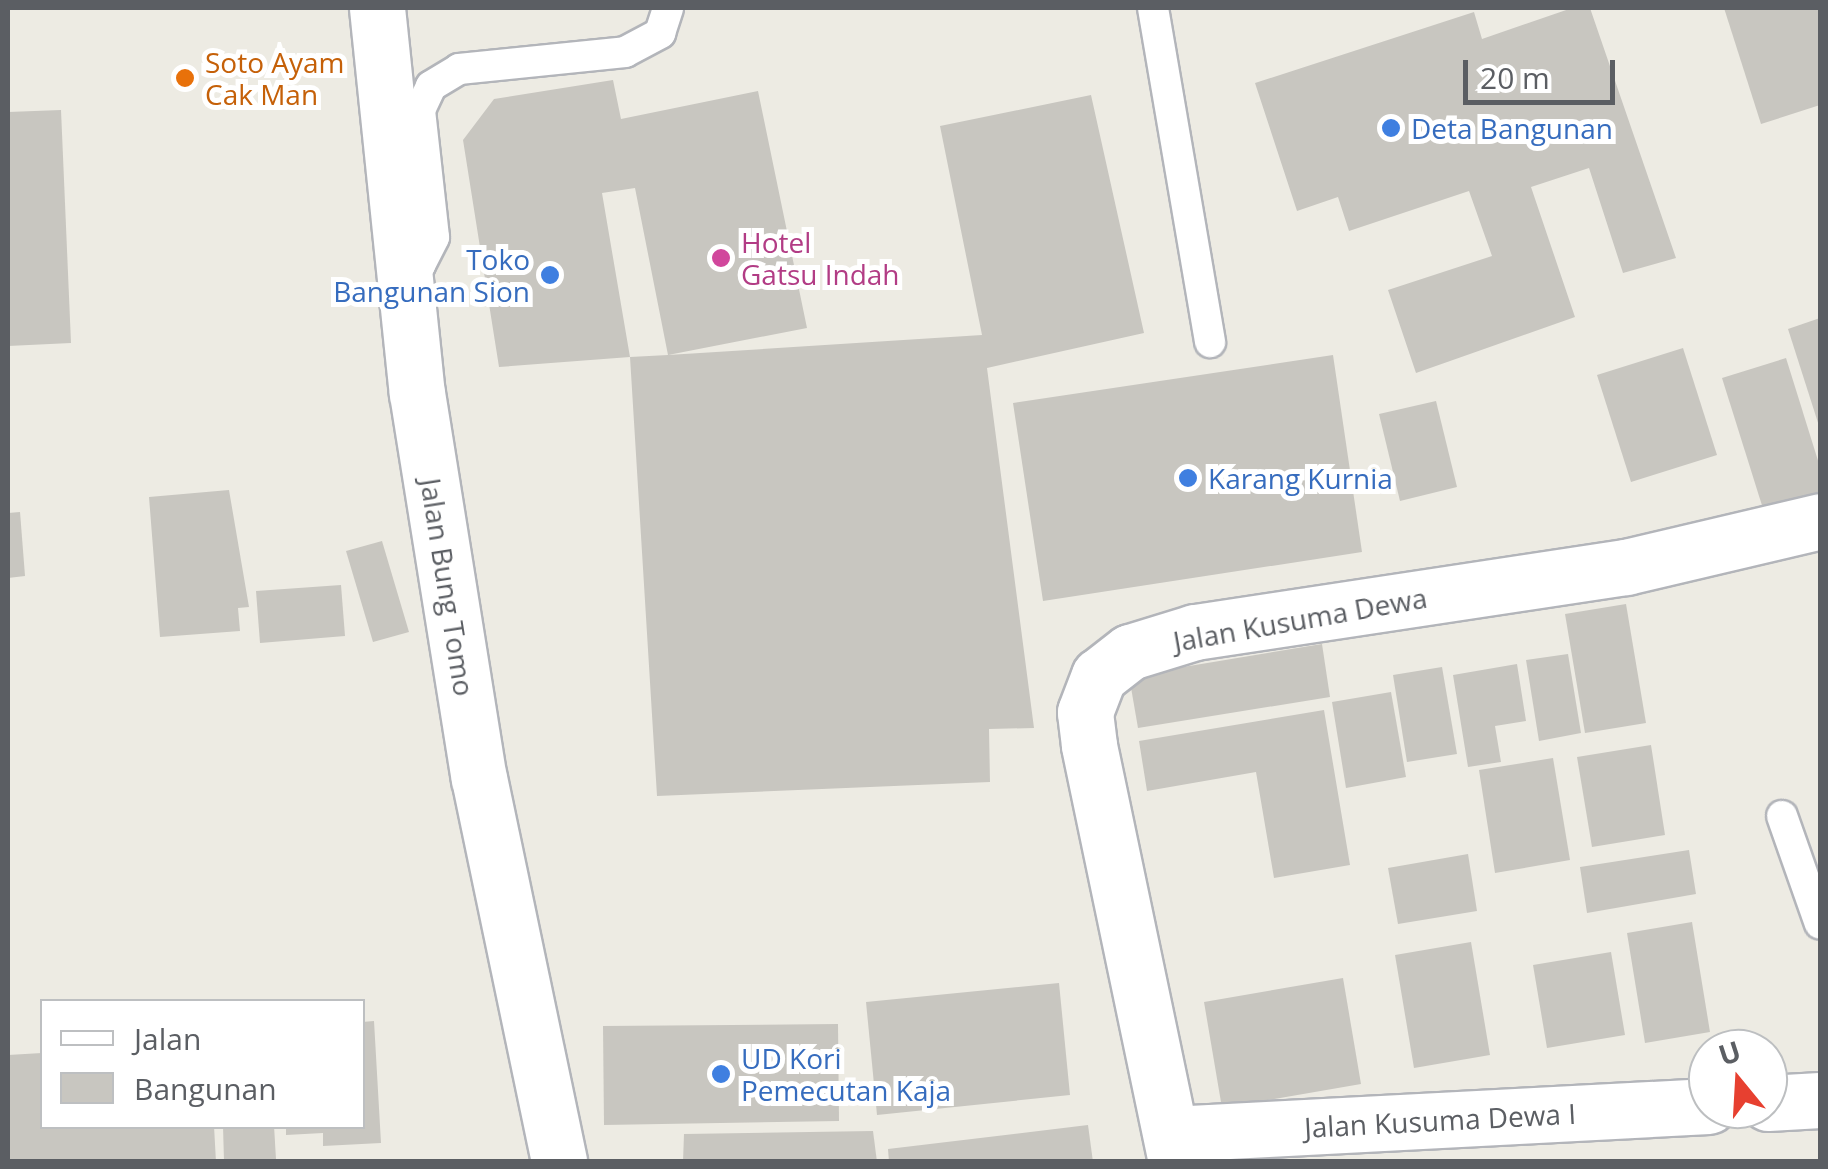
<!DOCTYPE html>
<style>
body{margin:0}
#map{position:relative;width:1828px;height:1169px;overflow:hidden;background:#edebe3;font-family:"Open Sans",sans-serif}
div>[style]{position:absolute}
.building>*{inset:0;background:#c8c6c0}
.roads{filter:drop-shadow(2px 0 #b3b5ba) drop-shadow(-2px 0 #b3b5ba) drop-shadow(0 2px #b3b5ba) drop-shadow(0 -2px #b3b5ba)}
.lane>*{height:30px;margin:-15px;padding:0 15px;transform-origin:15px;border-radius:15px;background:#fff}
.street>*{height:55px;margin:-27.5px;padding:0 27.5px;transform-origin:27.5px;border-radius:27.5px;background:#fff}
.dots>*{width:28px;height:28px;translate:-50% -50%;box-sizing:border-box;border:5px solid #fff;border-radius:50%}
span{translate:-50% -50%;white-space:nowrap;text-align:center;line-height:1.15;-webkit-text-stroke:10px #fff;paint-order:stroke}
.food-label{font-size:28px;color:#c56008}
.left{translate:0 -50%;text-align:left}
.shop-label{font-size:28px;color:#366cbe}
.right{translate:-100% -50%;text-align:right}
.hotel-label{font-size:28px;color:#b23c85}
.street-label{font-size:28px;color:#5b5e63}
.frame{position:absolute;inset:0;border:10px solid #5b5e63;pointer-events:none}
.legend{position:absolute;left:40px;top:999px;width:325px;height:130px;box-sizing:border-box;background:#fff;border:2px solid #bdbfc1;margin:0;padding:12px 18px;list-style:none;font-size:30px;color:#5b5e63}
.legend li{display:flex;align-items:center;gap:20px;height:50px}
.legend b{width:50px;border:2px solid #bdbfc1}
.north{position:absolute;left:1688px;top:1029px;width:100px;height:100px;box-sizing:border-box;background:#fff;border:2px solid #bdbfc1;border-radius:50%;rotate:342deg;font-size:28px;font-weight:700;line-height:40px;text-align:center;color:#5b5e63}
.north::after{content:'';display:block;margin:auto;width:35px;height:45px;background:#e74030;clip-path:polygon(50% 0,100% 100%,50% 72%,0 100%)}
.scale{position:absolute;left:1463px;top:60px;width:152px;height:45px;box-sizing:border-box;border:5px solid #5b5e63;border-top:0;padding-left:12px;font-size:30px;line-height:35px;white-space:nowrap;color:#5b5e63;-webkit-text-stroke:8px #fff;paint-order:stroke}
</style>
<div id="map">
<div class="building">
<div style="clip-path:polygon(1572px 8px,1590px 8px,1676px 258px,1623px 273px,1589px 168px,1531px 187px,1575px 317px,1416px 373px,1388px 290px,1492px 256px,1469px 191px,1349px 231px,1338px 197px,1297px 211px,1255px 83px,1474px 12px,1482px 39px)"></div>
<div style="clip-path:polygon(1724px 8px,1820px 8px,1820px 105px,1761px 124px)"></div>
<div style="clip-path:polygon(evenodd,613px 80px,621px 119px,758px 91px,807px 328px,668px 355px,982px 335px,940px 126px,1091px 95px,1144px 333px,987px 368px,1034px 728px,989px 729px,990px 782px,657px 796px,630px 357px,499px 367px,463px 140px,494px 99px,613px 80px,635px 188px,668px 355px,630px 357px,602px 193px,635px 188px)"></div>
<div style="clip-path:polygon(61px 110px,71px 343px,8px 346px,8px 112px)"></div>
<div style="clip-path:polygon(1820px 318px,1820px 429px,1788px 329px)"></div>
<div style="clip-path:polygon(1683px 348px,1717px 455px,1631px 482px,1597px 375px)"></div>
<div style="clip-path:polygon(1333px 355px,1362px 552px,1043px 601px,1013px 403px)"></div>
<div style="clip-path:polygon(1786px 358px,1820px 467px,1820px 497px,1765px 515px,1722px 378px)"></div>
<div style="clip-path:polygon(1436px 401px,1457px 487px,1400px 501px,1379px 414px)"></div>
<div style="clip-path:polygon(229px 490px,249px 607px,238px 608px,240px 631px,160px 637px,149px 497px)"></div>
<div style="clip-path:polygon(20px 512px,25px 576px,8px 578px,8px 513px)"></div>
<div style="clip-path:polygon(382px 541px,409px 632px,373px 642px,346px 551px)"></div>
<div style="clip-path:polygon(341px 585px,345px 636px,260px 643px,256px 591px)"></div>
<div style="clip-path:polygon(1626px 604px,1646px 723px,1585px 733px,1565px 614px)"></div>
<div style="clip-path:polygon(1322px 644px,1330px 697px,1138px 728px,1129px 676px)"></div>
<div style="clip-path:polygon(1568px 654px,1581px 733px,1539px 741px,1526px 660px)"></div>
<div style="clip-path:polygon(1517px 664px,1526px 721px,1495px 726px,1501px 762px,1468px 767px,1453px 675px)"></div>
<div style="clip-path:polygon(1442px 667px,1457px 754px,1407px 762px,1393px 675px)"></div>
<div style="clip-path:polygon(1391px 692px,1406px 777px,1346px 788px,1332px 702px)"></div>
<div style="clip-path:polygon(1324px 710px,1350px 865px,1274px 878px,1256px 772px,1147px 791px,1139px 741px)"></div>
<div style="clip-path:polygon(1651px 745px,1665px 835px,1592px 847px,1577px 757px)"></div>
<div style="clip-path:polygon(1553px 758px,1570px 860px,1495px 873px,1479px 770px)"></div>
<div style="clip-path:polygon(1689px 850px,1696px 894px,1587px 913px,1580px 867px)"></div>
<div style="clip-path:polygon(1468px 854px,1477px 911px,1398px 924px,1388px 868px)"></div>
<div style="clip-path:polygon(1692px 922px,1710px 1032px,1645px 1043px,1627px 933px)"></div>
<div style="clip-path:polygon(1471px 942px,1490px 1055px,1414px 1068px,1395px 955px)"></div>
<div style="clip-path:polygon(1611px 952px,1625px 1035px,1547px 1048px,1533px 965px)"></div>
<div style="clip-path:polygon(1343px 978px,1361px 1084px,1222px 1108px,1204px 1002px)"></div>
<div style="clip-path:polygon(1059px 983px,1070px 1095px,877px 1115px,866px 1002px)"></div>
<div style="clip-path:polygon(374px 1021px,381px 1143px,323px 1146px,323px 1133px,286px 1135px,286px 1126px,362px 1126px,362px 1022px)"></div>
<div style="clip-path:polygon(838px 1024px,839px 1121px,604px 1125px,603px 1026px)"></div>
<div style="clip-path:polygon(42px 1053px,42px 1126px,214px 1126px,216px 1162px,8px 1162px,8px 1055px)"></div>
<div style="clip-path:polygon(1088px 1125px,1093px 1162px,889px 1162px,888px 1149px)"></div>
<div style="clip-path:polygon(223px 1126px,274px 1126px,276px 1159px,224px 1161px)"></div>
<div style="clip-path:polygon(873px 1131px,877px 1162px,683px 1162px,684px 1134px)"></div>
</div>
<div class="roads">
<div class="lane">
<div style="left:1153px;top:8px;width:339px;rotate:80.3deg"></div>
<div style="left:403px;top:271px;width:18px;rotate:-19deg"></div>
<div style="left:420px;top:265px;width:31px;rotate:-63deg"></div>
<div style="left:434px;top:237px;width:128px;rotate:-96.3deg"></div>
<div style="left:420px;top:110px;width:26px;rotate:-65deg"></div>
<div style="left:431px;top:86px;width:33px;rotate:-31deg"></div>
<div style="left:459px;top:69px;width:167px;rotate:-5.8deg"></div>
<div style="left:625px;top:52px;width:40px;rotate:-28deg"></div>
<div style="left:660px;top:33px;width:26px;rotate:-72deg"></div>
<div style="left:1782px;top:816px;width:114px;rotate:70.6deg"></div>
</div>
<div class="street">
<div style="left:377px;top:8px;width:387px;rotate:84.1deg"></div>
<div style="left:417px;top:393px;width:390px;rotate:80.9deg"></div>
<div style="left:479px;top:778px;width:392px;rotate:78.2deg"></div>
<div style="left:1768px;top:1103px;width:52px;rotate:-3.3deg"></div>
<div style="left:1171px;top:1134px;width:538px;rotate:-2.98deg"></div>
<div style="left:1176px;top:1162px;width:426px;rotate:-101.8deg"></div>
<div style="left:1089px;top:745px;width:33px;rotate:-97deg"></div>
<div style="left:1085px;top:712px;width:39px;rotate:-69deg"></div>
<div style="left:1099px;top:676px;width:39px;rotate:-38deg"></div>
<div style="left:1130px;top:652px;width:68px;rotate:-17.1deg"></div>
<div style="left:1195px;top:632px;width:436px;rotate:-8.6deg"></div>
<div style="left:1626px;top:567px;width:199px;rotate:-13.3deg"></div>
</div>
</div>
<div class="dots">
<div style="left:185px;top:78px;background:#e8710a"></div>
<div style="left:1391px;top:128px;background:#3f7fe0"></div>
<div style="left:721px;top:258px;background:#d1479c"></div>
<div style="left:550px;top:275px;background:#3f7fe0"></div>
<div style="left:1188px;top:478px;background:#3f7fe0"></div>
<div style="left:721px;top:1074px;background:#3f7fe0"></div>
</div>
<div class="food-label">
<span class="left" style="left:205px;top:78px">Soto Ayam<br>Cak Man</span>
</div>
<div class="shop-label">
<span class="left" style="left:1411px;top:128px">Deta Bangunan</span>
<span class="right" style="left:530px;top:275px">Toko<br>Bangunan Sion</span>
<span class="left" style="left:1208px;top:478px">Karang Kurnia</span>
<span class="left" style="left:741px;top:1074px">UD Kori<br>Pemecutan Kaja</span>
</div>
<div class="hotel-label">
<span class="left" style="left:741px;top:258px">Hotel<br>Gatsu Indah</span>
</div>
<div class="street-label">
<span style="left:448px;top:587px;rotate:81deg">Jalan Bung Tomo</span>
<span style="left:1300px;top:619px;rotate:-10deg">Jalan Kusuma Dewa</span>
<span style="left:1440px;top:1120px;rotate:-3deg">Jalan Kusuma Dewa I</span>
</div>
<div class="frame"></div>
<ul class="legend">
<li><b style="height:12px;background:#fff"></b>Jalan</li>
<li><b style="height:28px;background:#c8c6c0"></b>Bangunan</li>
</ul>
<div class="north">U</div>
<div class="scale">20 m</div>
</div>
